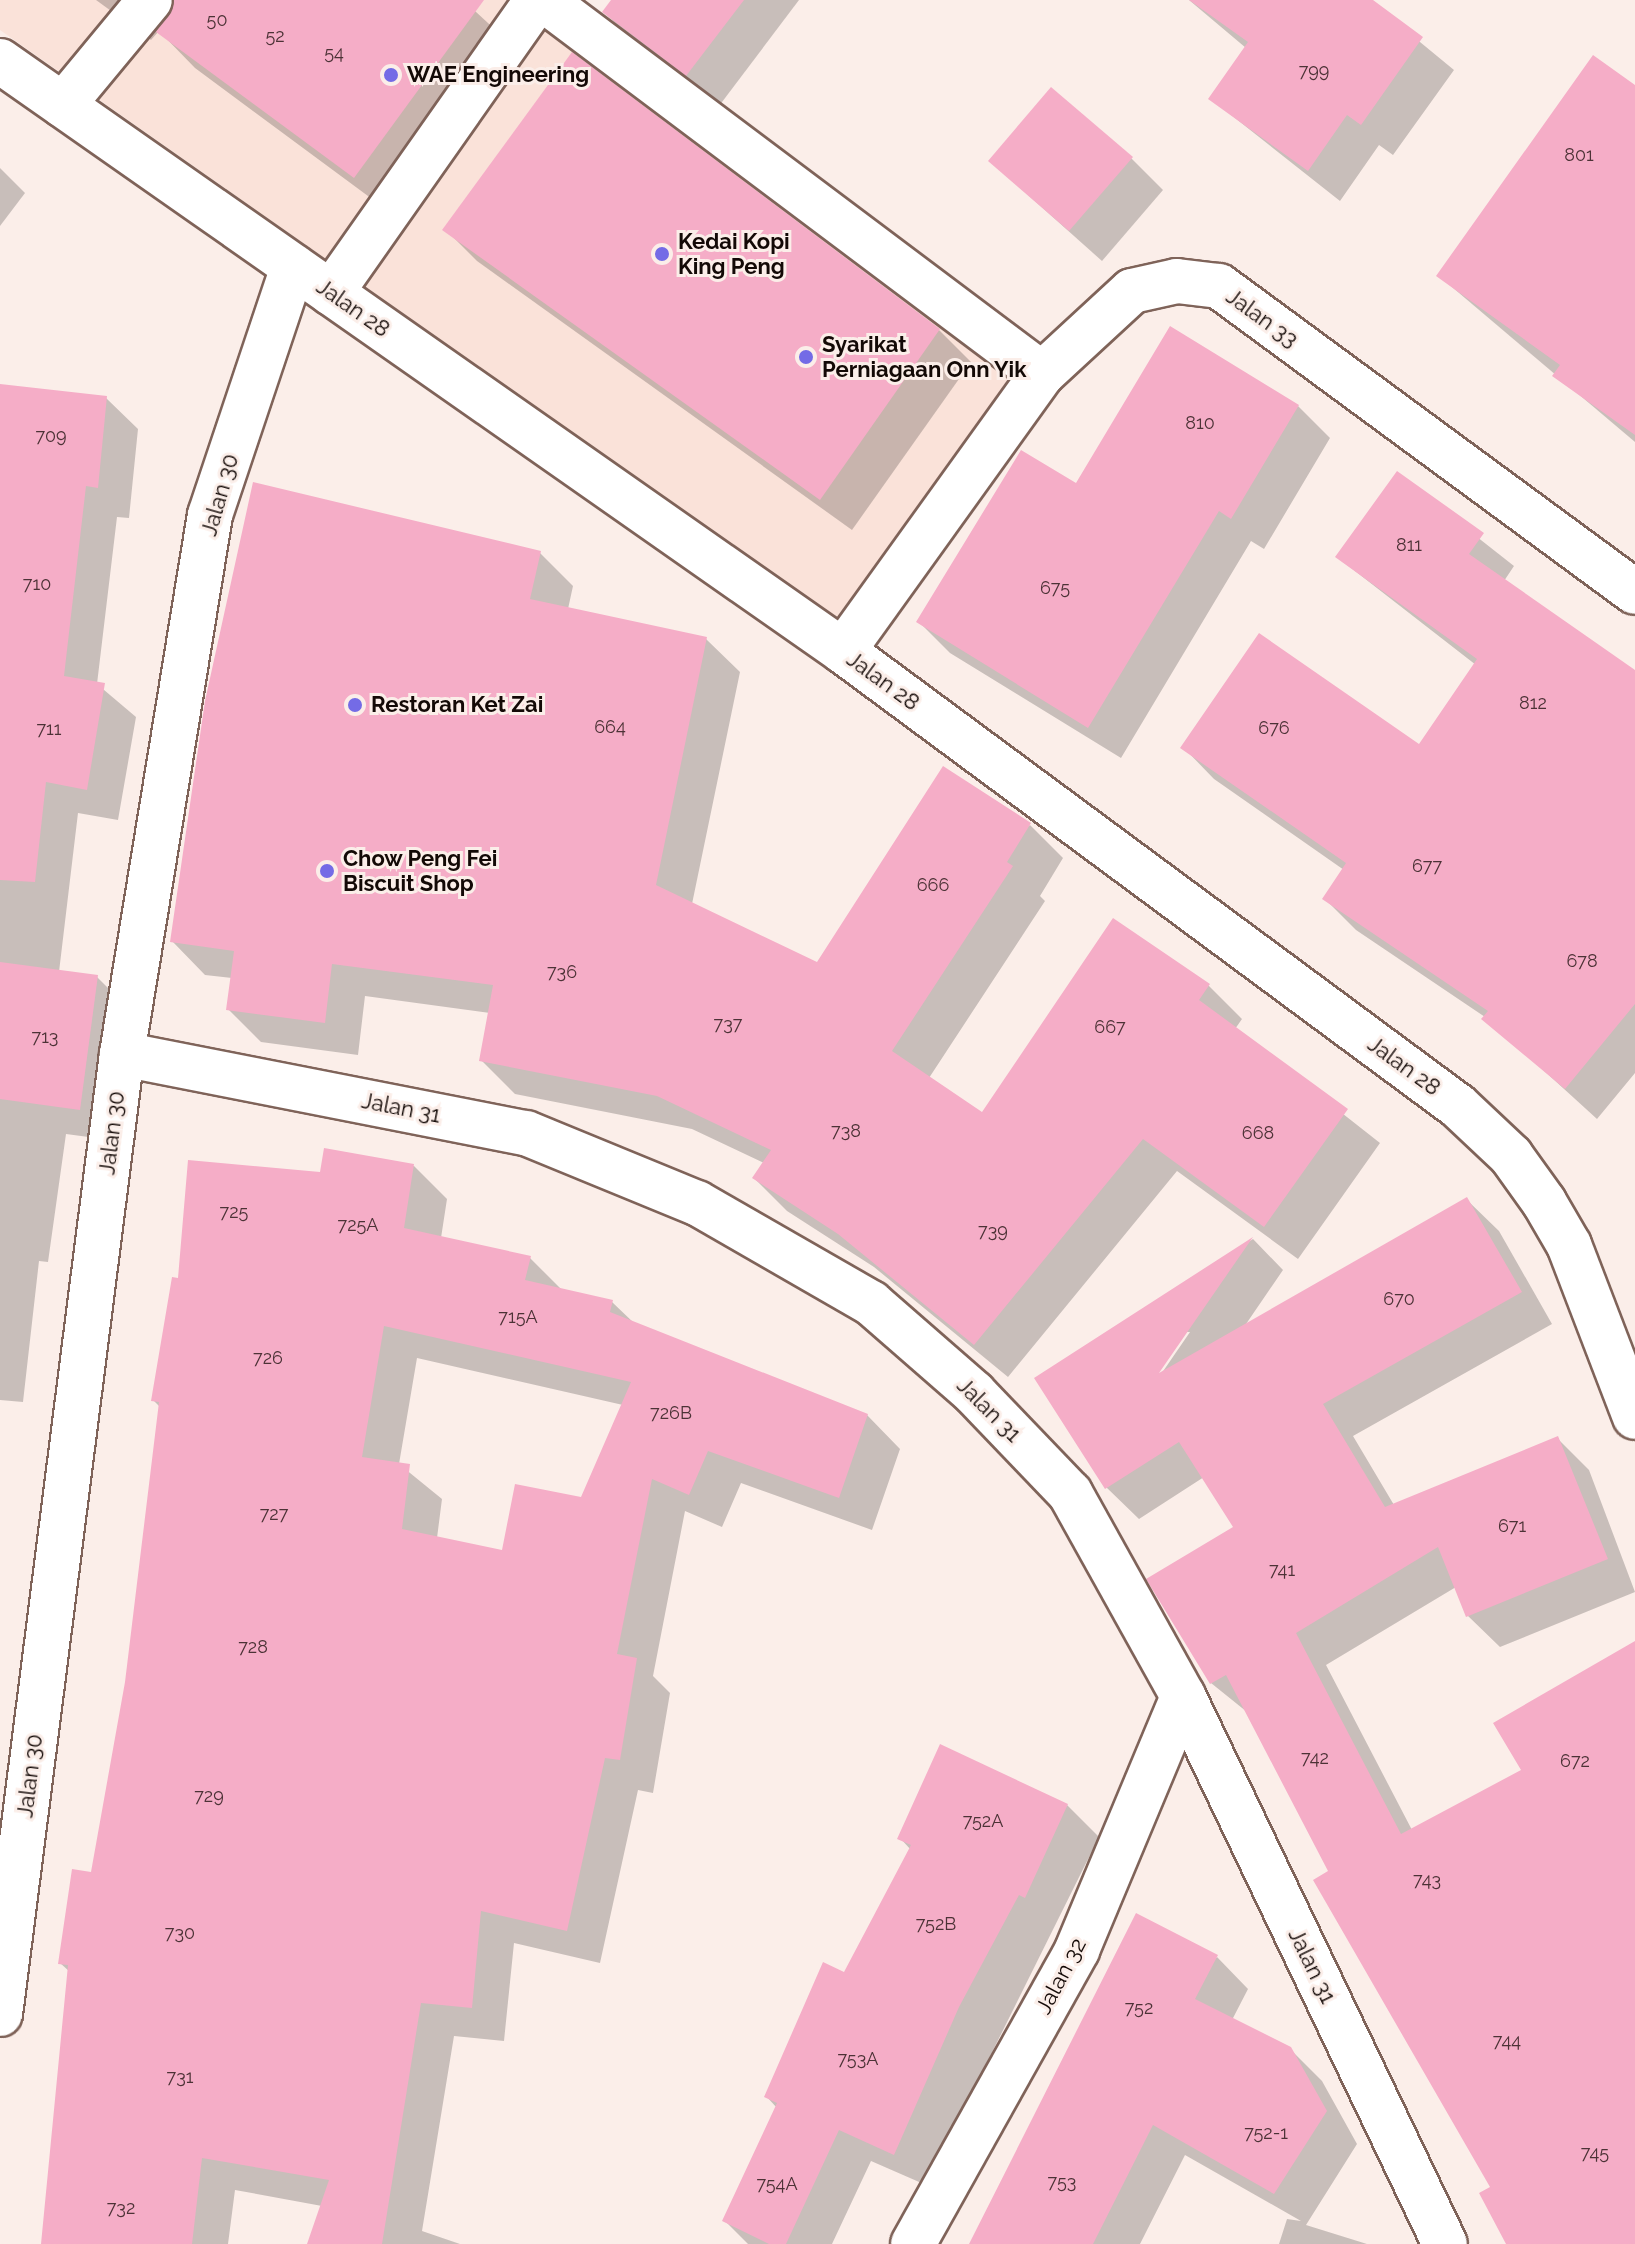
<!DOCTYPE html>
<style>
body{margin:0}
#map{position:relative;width:1635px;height:2244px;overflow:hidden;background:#fbeee9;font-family:Raleway,sans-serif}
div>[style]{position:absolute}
.built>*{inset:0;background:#fae2d9}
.shadow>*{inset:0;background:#0003}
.building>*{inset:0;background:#f5adc7}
.roads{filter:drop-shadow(2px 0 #7f6359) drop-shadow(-2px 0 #7f6359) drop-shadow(0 2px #7f6359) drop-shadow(0 -2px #7f6359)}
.minor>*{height:44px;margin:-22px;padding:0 22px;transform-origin:22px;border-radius:22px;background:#fff}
.dots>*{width:22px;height:22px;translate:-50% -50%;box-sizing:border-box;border:4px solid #fbeee9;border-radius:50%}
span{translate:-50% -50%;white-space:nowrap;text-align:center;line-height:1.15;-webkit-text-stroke:6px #fbeee9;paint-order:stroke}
.number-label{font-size:18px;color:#4c3236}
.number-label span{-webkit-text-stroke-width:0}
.poi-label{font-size:22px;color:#130906;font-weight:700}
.left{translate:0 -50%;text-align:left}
.street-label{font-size:22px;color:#130906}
</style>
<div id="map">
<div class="built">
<div style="clip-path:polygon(0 0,516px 0,1017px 380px,839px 620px,0 30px)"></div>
</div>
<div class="shadow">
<div style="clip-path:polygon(96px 0,463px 0,513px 46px,391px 213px,195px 68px,159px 31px,151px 40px)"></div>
<div style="clip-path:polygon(613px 0,799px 0,719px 106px,636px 43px,604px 12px)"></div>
<div style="clip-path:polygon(1189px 0,1369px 0,1454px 70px,1393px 155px,1379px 145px,1340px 201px,1211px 99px,1246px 48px)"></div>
<div style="clip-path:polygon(1635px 88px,1635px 442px,1439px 276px)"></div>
<div style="clip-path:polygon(1131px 158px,1163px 190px,1102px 261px,990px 161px)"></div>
<div style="clip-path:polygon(0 168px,25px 193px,0 226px)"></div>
<div style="clip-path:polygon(445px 229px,939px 330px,971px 362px,852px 530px,477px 261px)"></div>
<div style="clip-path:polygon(0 386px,106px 398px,138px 429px,129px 518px,117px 517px,97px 684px,136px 717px,118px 820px,78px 813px,59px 972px,97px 977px,129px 1009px,111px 1140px,66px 1134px,48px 1262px,39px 1261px,23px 1402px,0 1400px)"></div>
<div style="clip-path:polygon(1298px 406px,1330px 438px,1264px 549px,1251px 541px,1121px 758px,950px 653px,919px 622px,1076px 486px)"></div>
<div style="clip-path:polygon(1397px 474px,1514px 566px,1504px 581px,1635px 673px,1635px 1073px,1597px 1119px,1485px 1017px,1356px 930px,1325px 899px,1344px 870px,1214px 779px,1183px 747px,1419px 747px,1476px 665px,1337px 557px)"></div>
<div style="clip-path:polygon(540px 553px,573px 586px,568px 609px,706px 639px,740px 672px,692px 904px,817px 964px,1030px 825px,1063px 858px,1040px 896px,1045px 901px,929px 1078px,983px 1115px,1113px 921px,1209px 986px,1242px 1019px,1235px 1029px,1380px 1143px,1298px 1259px,1177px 1171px,1008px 1377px,874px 1267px,787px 1211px,754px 1178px,764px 1163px,692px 1129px,515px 1094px,481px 1060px,490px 1013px,365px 996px,358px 1055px,261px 1042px,228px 1009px,232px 978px,205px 975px,172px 941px)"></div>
<div style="clip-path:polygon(evenodd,414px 1166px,447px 1199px,441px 1238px,530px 1258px,562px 1290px,612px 1302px,635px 1324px,867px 1415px,900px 1449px,872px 1530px,741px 1483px,722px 1527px,685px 1511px,653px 1676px,670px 1693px,653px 1793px,638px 1790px,600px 1963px,514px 1943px,504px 2041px,454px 2036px,422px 2231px,460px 2244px,309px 2244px,322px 2206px,235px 2190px,228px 2244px,42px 2244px,70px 1972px,60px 1963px,92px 1874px,127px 1683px,161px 1408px,153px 1400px,180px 1281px,321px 1174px,414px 1166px,417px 1358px,623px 1405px,583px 1500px,504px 1552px,437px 1538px,442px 1499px,399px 1464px,417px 1358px)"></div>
<div style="clip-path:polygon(evenodd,1467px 1200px,1499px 1231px,1552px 1324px,1353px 1436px,1394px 1505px,1557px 1438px,1589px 1470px,1635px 1592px,1500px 1647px,1468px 1616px,1456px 1587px,1326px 1665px,1412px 1830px,1524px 1771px,1635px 1643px,1635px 2244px,1509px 2244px,1493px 2188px,1247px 1712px,1211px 1683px,1236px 1528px,1204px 1477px,1139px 1519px,1107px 1488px,1037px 1379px,1253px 1239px,1283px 1270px,1244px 1327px,1467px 1200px,1185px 1332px,1190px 1332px,1155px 1383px,1152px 1380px,1185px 1332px)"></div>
<div style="clip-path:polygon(1067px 1805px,1099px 1837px,926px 2185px,871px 2161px,832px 2244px,748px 2244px,725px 2221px,777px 2108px,766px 2096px,845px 1975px,911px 1850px,900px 1838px)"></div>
<div style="clip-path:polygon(1217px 1957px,1248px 1989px,1232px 2020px,1290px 2049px,1322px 2081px,1357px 2144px,1306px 2225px,1367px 2244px,1279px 2244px,1287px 2219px,1301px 2221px,1185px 2155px,1140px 2244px,971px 2244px)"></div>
</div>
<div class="building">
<div style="clip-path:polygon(174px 0,484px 0,354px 178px,156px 32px)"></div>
<div style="clip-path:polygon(611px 0,744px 0,686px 76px,602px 12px)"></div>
<div style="clip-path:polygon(1189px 0,1373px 0,1423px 37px,1361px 125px,1347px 115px,1308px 171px,1208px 99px,1248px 42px)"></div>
<div style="clip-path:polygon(572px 52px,940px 329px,820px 500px,442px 230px)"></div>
<div style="clip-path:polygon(1593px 55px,1635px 85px,1635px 435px,1552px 376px,1560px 365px,1436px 276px)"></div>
<div style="clip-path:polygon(1051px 87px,1133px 157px,1069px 231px,988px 161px)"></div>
<div style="clip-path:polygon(1170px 326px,1299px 405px,1231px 519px,1219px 511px,1088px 728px,916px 622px,1021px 450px,1076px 483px)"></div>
<div style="clip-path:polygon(0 384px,107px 396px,98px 488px,86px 486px,64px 676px,105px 683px,87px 790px,46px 782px,35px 882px,0 880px)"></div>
<div style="clip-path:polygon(1397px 471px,1484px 533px,1469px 554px,1635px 670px,1635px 1004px,1565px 1089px,1481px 1019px,1488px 1011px,1322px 899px,1346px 863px,1180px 748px,1259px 633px,1419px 744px,1477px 659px,1335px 557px)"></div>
<div style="clip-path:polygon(253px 482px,541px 551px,530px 599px,707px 637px,656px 885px,817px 962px,943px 766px,1031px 823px,1007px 862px,1013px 866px,892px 1051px,982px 1112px,1113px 918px,1210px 984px,1199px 1000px,1348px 1109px,1264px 1227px,1143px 1139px,974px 1345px,838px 1234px,752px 1178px,771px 1150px,657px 1096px,479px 1061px,493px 985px,332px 964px,325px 1023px,226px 1010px,234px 951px,170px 942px,205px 701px)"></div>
<div style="clip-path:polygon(0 962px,98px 975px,80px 1110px,0 1099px)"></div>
<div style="clip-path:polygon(evenodd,324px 1148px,414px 1164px,404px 1228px,531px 1256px,525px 1280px,613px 1300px,610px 1312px,868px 1414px,839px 1498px,708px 1451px,689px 1495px,652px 1479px,617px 1654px,637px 1658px,620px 1760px,605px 1758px,567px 1931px,481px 1911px,472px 2008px,421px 2003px,382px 2244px,307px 2244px,329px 2180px,202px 2158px,192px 2244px,41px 2244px,68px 1965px,58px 1964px,72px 1869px,91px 1872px,125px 1682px,159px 1402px,151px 1401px,172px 1277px,178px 1278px,188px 1160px,320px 1172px,324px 1148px,384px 1326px,631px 1382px,581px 1497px,515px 1484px,502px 1550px,402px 1529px,410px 1464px,362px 1457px,384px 1326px)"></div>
<div style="clip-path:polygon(1467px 1197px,1522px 1292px,1323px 1404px,1385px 1507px,1558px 1436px,1608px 1559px,1466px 1617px,1438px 1547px,1296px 1633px,1401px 1834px,1521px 1770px,1493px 1723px,1635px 1641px,1635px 2244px,1506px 2244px,1479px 2193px,1490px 2187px,1313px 1880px,1328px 1871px,1226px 1675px,1210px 1684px,1146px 1579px,1233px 1527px,1179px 1442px,1105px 1489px,1034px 1378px,1253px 1237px,1159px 1373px)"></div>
<div style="clip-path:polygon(940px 1744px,1068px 1804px,1025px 1898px,1019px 1895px,959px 2007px,894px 2155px,839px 2130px,786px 2244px,769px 2244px,722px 2221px,777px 2103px,764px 2097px,823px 1962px,844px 1972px,911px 1845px,897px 1839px)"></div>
<div style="clip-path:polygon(1136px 1913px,1218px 1955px,1195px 1999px,1291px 2047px,1327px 2111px,1274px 2194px,1153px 2125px,1093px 2244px,969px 2244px)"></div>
</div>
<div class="roads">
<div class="minor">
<div style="left:544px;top:0;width:623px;rotate:36.91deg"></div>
<div style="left:0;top:61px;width:1029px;rotate:34.99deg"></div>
<div style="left:843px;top:651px;width:765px;rotate:36.5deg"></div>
<div style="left:1458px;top:1106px;width:73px;rotate:43.3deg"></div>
<div style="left:1511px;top:1156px;width:57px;rotate:54.3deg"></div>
<div style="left:1544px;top:1202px;width:50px;rotate:59.8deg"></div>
<div style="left:1569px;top:1245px;width:184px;rotate:69deg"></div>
<div style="left:63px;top:105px;width:136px;rotate:-50.4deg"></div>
<div style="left:331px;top:293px;width:358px;rotate:-54.9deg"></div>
<div style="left:843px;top:651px;width:341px;rotate:-54.3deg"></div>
<div style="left:1042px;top:374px;width:122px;rotate:-42.7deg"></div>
<div style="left:1132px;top:291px;width:46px;rotate:-12.5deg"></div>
<div style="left:1177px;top:281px;width:42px;rotate:6.8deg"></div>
<div style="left:1219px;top:286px;width:516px;rotate:36.34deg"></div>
<div style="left:122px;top:1054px;width:412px;rotate:11.1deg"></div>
<div style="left:526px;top:1133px;width:185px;rotate:22.3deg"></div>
<div style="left:697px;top:1203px;width:201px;rotate:29.9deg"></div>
<div style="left:871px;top:1303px;width:137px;rotate:41.1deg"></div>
<div style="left:974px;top:1393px;width:139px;rotate:46.2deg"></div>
<div style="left:1070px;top:1493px;width:232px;rotate:60.9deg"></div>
<div style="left:1183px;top:1696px;width:607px;rotate:64.45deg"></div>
<div style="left:0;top:2014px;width:968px;rotate:-82.76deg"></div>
<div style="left:122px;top:1054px;width:546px;rotate:-80.73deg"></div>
<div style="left:210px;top:515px;width:262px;rotate:-71.5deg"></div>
<div style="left:913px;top:2244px;width:337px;rotate:-60.8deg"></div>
<div style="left:1077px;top:1950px;width:275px;rotate:-67.3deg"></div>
</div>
</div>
<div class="dots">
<div style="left:391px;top:75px;background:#746be6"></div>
<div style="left:662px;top:254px;background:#746be6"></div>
<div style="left:806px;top:357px;background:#746be6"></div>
<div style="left:355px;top:705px;background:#746be6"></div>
<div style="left:327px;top:871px;background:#746be6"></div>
</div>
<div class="number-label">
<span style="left:217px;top:20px">50</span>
<span style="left:275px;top:36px">52</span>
<span style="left:334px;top:53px">54</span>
<span style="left:1314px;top:71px">799</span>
<span style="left:1579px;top:155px">801</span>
<span style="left:1200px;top:423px">810</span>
<span style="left:51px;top:436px">709</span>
<span style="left:1409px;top:545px">811</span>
<span style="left:37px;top:584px">710</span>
<span style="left:1055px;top:588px">675</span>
<span style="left:1533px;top:703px">812</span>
<span style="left:610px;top:727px">664</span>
<span style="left:1274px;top:728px">676</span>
<span style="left:49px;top:729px">711</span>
<span style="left:1427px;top:866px">677</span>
<span style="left:933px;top:885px">666</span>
<span style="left:1582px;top:961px">678</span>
<span style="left:562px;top:972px">736</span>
<span style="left:728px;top:1024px">737</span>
<span style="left:1110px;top:1027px">667</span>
<span style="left:45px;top:1037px">713</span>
<span style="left:846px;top:1131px">738</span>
<span style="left:1258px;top:1133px">668</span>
<span style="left:234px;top:1212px">725</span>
<span style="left:358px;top:1225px">725A</span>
<span style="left:993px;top:1231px">739</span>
<span style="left:1399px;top:1299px">670</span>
<span style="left:518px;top:1317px">715A</span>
<span style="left:268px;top:1358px">726</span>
<span style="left:671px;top:1413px">726B</span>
<span style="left:274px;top:1514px">727</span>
<span style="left:1512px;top:1526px">671</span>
<span style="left:1282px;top:1570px">741</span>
<span style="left:253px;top:1647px">728</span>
<span style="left:1315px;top:1758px">742</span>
<span style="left:1575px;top:1761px">672</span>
<span style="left:209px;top:1796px">729</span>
<span style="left:983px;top:1821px">752A</span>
<span style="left:1427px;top:1880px">743</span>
<span style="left:936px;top:1924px">752B</span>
<span style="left:180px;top:1933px">730</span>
<span style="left:1139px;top:2008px">752</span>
<span style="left:1507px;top:2041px">744</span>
<span style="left:858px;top:2059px">753A</span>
<span style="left:180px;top:2077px">731</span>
<span style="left:1266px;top:2133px">752-1</span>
<span style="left:1595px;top:2153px">745</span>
<span style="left:1062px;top:2182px">753</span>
<span style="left:777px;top:2184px">754A</span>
<span style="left:121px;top:2208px">732</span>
</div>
<div class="poi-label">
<span class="left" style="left:407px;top:75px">WAE Engineering</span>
<span class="left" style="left:678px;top:254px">Kedai Kopi<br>King Peng</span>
<span class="left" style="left:822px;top:357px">Syarikat<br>Perniagaan Onn Yik</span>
<span class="left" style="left:371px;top:705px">Restoran Ket Zai</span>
<span class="left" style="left:343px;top:871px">Chow Peng Fei<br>Biscuit Shop</span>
</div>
<div class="street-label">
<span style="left:353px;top:308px;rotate:35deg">Jalan 28</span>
<span style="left:1262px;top:318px;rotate:36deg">Jalan 33</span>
<span style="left:220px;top:495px;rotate:-74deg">Jalan 30</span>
<span style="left:883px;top:681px;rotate:36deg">Jalan 28</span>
<span style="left:1404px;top:1066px;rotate:36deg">Jalan 28</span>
<span style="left:401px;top:1108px;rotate:11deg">Jalan 31</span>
<span style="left:112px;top:1133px;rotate:-83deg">Jalan 30</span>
<span style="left:989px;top:1410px;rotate:45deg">Jalan 31</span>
<span style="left:30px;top:1776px;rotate:-83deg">Jalan 30</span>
<span style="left:1312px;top:1966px;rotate:64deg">Jalan 31</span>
<span style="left:1061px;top:1976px;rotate:-62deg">Jalan 32</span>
</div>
</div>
